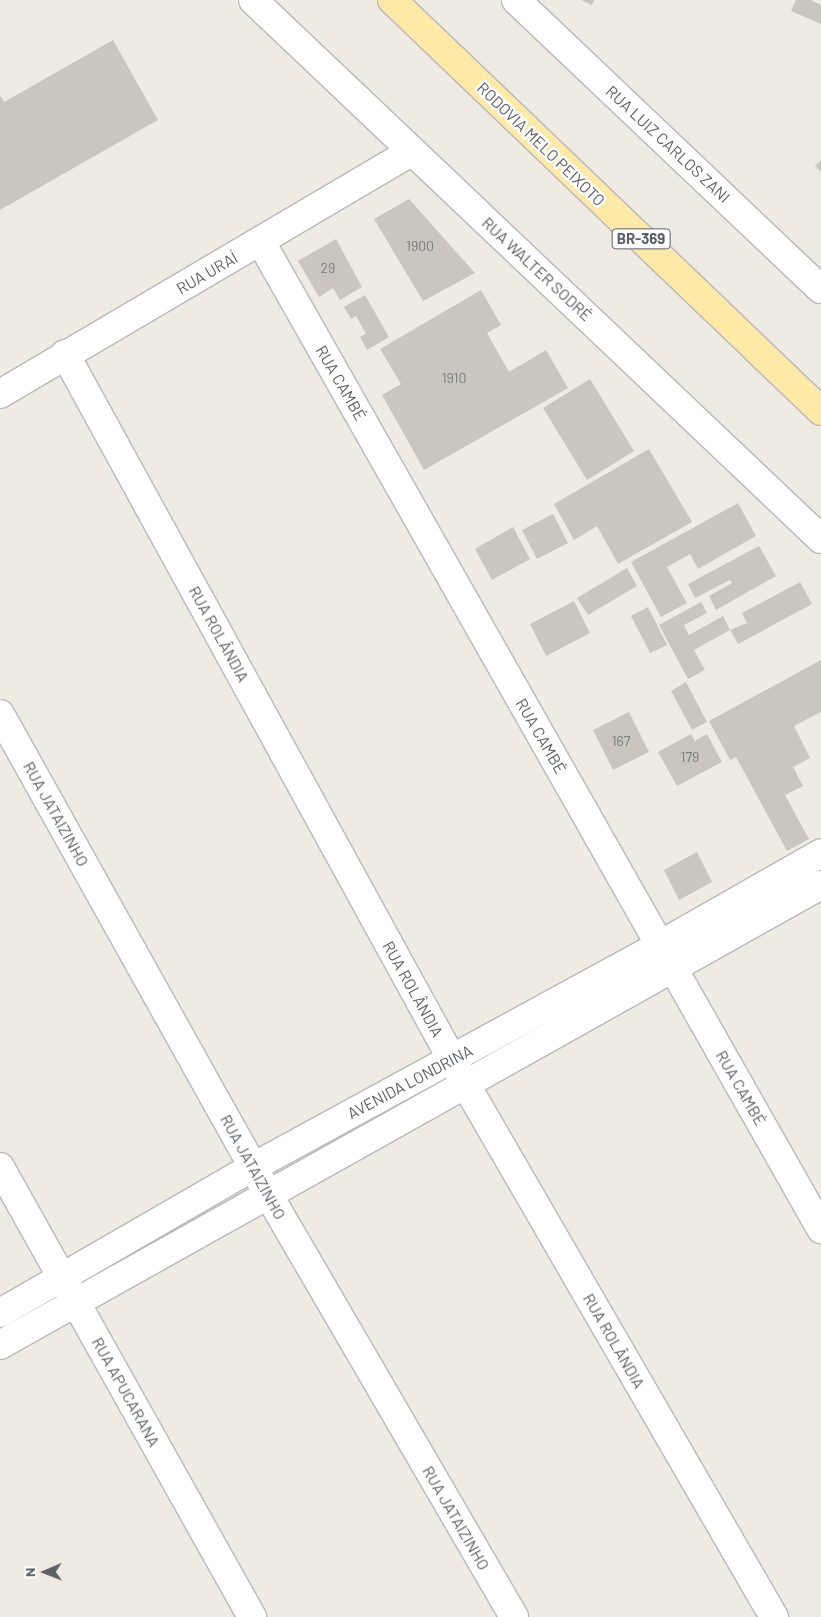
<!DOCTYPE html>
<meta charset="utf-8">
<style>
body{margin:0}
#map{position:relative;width:821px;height:1617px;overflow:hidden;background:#efebe2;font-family:Barlow,sans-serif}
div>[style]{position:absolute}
.building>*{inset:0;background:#cac5bf}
.roads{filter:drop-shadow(1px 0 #b5b9be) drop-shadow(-1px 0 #b5b9be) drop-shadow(0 1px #b5b9be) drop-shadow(0 -1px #b5b9be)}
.minor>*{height:28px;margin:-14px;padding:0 14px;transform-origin:14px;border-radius:14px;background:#fff}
.major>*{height:28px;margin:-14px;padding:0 14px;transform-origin:14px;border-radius:14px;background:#ffe9a7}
span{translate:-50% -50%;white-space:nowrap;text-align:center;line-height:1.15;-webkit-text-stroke:5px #fff;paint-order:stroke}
.number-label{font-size:14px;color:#76797c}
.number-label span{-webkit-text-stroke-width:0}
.shield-label span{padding:1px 4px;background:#fff;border:1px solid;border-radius:4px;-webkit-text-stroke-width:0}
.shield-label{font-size:15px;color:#5a6065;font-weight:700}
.street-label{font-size:16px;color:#5a6065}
.north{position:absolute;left:20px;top:1547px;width:50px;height:50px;-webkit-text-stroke:4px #fff;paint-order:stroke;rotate:269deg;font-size:14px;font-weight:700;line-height:20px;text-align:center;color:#5a6065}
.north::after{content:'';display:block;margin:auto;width:18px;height:22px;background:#5a6065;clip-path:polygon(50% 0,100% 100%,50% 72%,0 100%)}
</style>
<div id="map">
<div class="building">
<div style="clip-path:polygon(581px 0,594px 0,592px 5px)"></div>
<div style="clip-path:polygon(796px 0,811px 0,821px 5px,821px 24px,791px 11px)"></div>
<div style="clip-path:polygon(113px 40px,158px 120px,0 210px,0 95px,4px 102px)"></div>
<div style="clip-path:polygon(821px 160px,821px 172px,815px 166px)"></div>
<div style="clip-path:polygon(409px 199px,475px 273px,423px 301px,374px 219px)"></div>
<div style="clip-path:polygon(336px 239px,362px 287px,340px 300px,333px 288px,319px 297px,298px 261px)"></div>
<div style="clip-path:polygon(481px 290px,501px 325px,487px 333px,509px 372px,546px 350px,568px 388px,424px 470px,382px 395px,401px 384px,380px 349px)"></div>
<div style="clip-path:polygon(365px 295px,389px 337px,367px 350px,360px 337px,366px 334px,356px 316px,351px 319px,344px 307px)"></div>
<div style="clip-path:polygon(590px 379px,634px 451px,587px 480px,543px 408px)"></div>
<div style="clip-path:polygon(649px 449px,692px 522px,618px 564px,597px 526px,574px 540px,554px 504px)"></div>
<div style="clip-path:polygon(738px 503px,756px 536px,698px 569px,690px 554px,667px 567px,687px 603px,661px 617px,631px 562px)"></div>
<div style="clip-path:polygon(553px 514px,568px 543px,537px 559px,522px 530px)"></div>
<div style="clip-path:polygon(513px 527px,530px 559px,492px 580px,475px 549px)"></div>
<div style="clip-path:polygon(759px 546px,776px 576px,716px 610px,709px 596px,732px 583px,730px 580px,695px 598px,688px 584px)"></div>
<div style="clip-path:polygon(627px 568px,637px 586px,588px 615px,577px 598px)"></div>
<div style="clip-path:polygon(800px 582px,812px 604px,738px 644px,730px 630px,747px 623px,742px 613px)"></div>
<div style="clip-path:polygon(574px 601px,590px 633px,546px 656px,530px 624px)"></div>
<div style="clip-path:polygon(701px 602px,707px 613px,684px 625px,689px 635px,723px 616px,730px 630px,694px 650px,705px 670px,688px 679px,659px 625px)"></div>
<div style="clip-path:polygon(648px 607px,667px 645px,650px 653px,631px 616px)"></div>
<div style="clip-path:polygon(821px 660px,821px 712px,794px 726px,810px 758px,793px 767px,803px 786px,785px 795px,809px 839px,787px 851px,736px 757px,730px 760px,709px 721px)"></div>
<div style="clip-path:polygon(686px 682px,707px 722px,692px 730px,671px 691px)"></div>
<div style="clip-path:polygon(629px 712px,649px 752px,613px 770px,593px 730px)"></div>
<div style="clip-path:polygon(691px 734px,695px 741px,707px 734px,722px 762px,677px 786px,658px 752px)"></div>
<div style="clip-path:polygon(697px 852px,712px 882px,679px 900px,664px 870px)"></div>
</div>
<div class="roads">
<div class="minor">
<div style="left:253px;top:0;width:783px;rotate:43.5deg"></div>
<div style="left:516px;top:0;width:420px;rotate:43.5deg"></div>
<div style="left:261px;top:242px;width:1135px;rotate:60.43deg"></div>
<div style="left:65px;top:354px;width:834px;rotate:61.25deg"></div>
<div style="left:466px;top:1085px;width:615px;rotate:59.93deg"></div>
<div style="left:0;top:394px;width:478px;rotate:-30.5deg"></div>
<div style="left:0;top:714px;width:550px;rotate:60.82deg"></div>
<div style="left:268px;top:1194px;width:489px;rotate:59.8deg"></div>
<div style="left:0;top:1167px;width:516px;rotate:60.75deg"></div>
<div style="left:0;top:1313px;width:292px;rotate:-30deg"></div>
<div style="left:253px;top:1167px;width:464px;rotate:-28.6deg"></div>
<div style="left:660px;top:945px;width:185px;rotate:-29.7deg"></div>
<div style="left:0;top:1345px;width:941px;rotate:-29.26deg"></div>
</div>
<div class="major">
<div style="left:392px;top:0;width:594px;rotate:43.77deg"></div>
</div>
</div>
<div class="number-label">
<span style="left:420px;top:246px">1900</span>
<span style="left:328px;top:268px">29</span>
<span style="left:454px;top:378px">1910</span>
<span style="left:621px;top:741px">167</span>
<span style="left:690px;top:757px">179</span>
</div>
<div class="shield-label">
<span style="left:641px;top:239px">BR-369</span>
</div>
<div class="street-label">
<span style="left:541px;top:144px;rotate:44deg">RODOVIA MELO PEIXOTO</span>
<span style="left:668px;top:144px;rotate:43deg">RUA LUIZ CARLOS ZANI</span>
<span style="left:537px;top:269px;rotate:43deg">RUA WALTER SODRÉ</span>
<span style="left:207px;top:273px;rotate:-30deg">RUA URAÍ</span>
<span style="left:341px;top:383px;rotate:60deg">RUA CAMBÉ</span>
<span style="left:219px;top:634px;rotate:61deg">RUA ROLÂNDIA</span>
<span style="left:541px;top:736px;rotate:60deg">RUA CAMBÉ</span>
<span style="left:56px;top:814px;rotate:61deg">RUA JATAIZINHO</span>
<span style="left:413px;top:989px;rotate:61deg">RUA ROLÂNDIA</span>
<span style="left:410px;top:1082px;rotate:-28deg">AVENIDA LONDRINA</span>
<span style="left:741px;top:1088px;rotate:60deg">RUA CAMBÉ</span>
<span style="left:253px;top:1167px;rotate:61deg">RUA JATAIZINHO</span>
<span style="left:614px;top:1341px;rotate:60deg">RUA ROLÂNDIA</span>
<span style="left:126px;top:1392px;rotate:61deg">RUA APUCARANA</span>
<span style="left:456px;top:1518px;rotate:60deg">RUA JATAIZINHO</span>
</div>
<div class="north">N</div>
</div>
